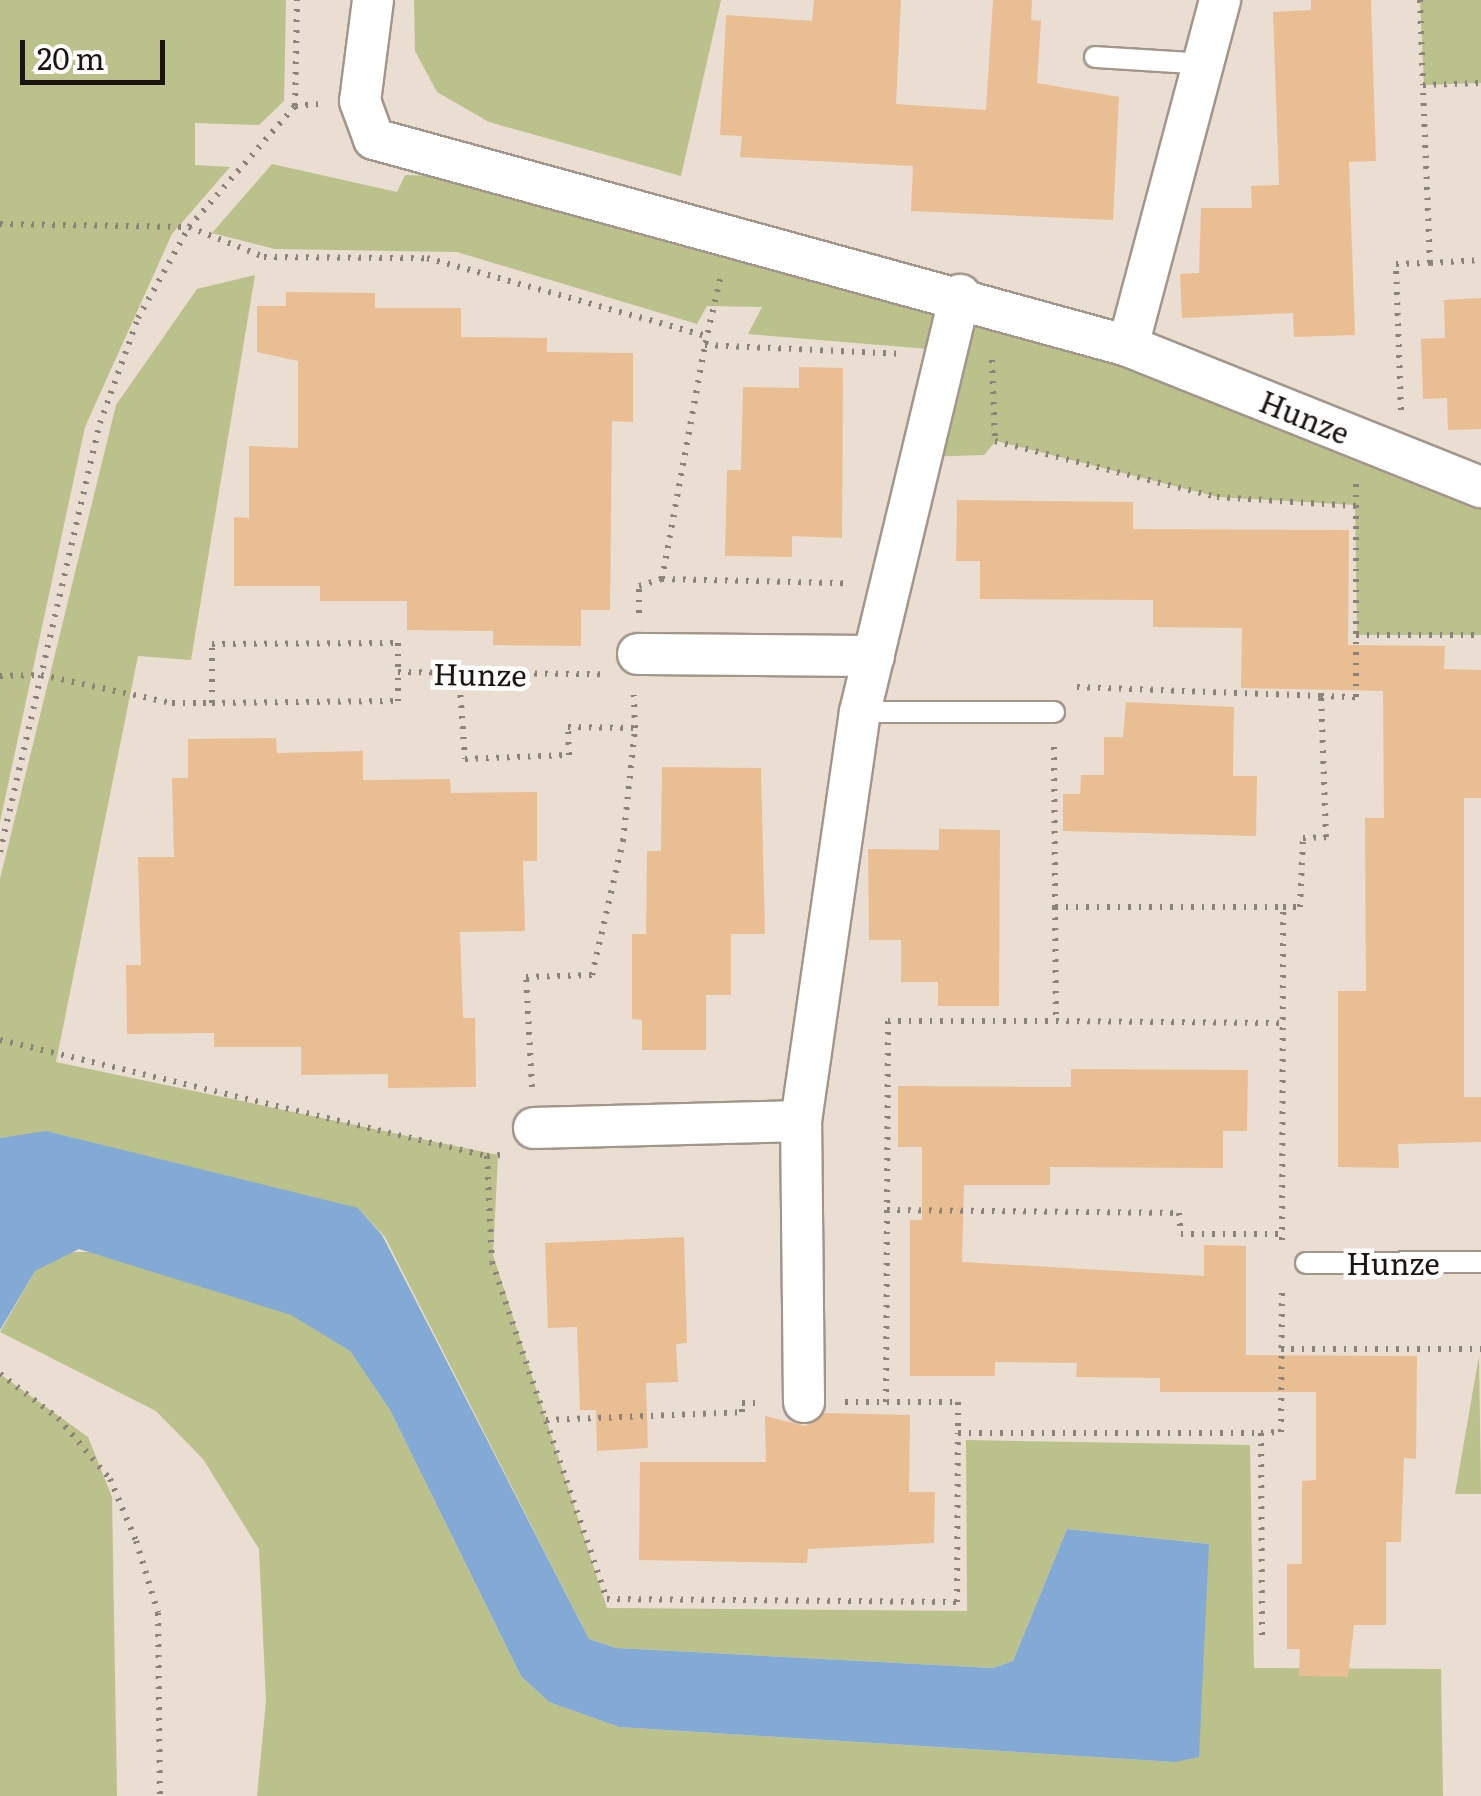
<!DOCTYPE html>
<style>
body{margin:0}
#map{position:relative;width:1481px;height:1796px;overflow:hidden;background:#eaddd1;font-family:Literata,serif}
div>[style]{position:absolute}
.green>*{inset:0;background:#bac18a}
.water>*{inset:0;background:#82aad5}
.building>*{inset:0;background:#eabe93}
.path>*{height:6px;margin-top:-3px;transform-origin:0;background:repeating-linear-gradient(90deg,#8b8279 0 2.5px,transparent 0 10.5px)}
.roads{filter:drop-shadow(2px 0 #a2968b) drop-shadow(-2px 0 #a2968b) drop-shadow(0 2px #a2968b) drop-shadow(0 -2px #a2968b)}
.service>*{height:20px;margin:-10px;padding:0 10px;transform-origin:10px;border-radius:10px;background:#fff}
.minor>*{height:40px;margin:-20px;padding:0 20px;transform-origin:20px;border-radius:20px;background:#fff}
span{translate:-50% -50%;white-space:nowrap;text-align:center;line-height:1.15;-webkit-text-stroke:9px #fff;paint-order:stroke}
.street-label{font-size:30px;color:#1a1511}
.scale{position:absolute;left:20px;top:40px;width:145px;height:45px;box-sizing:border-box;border:5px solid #1a1511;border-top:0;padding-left:12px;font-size:30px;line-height:35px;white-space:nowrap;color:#1a1511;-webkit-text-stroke:8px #fff;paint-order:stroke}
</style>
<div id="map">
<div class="green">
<div style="clip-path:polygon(0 0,286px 0,284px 101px,259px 125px,195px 123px,195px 165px,230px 167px,172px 234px,85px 427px,0 822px)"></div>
<div style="clip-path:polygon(414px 0,721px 0,681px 176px,489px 122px,437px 92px,415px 51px)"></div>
<div style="clip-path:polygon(1420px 0,1481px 0,1481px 83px,1424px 85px)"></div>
<div style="clip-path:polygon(272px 164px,397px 192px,405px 175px,432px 176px,883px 298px,934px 314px,928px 349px,748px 334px,762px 307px,707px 306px,697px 324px,457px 252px,275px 249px,212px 233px)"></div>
<div style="clip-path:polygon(255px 275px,191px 660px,138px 656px,56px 1062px,498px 1155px,493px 1255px,607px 1608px,967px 1611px,966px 1440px,1250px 1445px,1254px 1668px,1441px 1669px,1443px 1796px,257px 1796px,266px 1701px,259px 1549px,203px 1459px,156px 1411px,0 1332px,35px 1271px,63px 1252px,100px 1252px,292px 1315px,350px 1351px,390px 1410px,521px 1676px,549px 1702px,619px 1727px,1175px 1762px,1209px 1544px,1067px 1529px,1013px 1661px,993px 1668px,616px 1648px,589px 1639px,385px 1237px,359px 1209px,49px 1132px,0 1138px,0 879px,116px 405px,197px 289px)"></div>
<div style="clip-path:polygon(959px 294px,1481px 491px,1481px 635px,1357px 635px,1355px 505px,1218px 497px,996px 441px,984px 455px,921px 457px)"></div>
<div style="clip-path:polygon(1479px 1356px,1481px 1494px,1455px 1494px)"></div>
<div style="clip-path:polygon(0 1374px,88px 1437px,112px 1497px,117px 1796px,0 1796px)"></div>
</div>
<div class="water">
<div style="clip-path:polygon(46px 1131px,358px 1208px,382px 1235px,589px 1639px,616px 1648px,993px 1668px,1013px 1661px,1067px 1529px,1209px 1544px,1199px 1757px,1175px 1762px,619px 1727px,549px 1702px,521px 1676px,390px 1410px,350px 1351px,291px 1315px,79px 1249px,35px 1271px,0 1330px,0 1138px)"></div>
</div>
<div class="building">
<div style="clip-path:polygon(814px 0,901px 0,896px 104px,986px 110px,993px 0,1032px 0,1031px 20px,1041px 21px,1037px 83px,1119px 97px,1113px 220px,911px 211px,913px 166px,740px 157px,742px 136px,720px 135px,726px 15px,812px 21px)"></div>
<div style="clip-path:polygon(1311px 0,1371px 0,1376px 161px,1349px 162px,1355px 335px,1294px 337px,1293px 313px,1182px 318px,1180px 274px,1199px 273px,1201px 208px,1252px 208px,1251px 186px,1279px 185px,1273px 12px,1311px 10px)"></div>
<div style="clip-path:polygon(286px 292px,375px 293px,375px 308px,461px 308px,461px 337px,547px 338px,547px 352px,633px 353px,633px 422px,612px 421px,610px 610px,581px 610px,581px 646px,493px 645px,493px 631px,407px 630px,407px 601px,320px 601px,320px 586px,234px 586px,234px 517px,249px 518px,249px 446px,298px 448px,298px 361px,257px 352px,257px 306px,286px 306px)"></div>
<div style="clip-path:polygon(1481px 298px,1481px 429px,1448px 430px,1447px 398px,1423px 399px,1421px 339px,1445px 338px,1444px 300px)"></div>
<div style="clip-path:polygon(799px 367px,843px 368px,842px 538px,792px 536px,792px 557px,725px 556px,727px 470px,741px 470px,743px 387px,799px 388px)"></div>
<div style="clip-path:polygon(957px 500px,1133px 502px,1133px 529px,1349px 530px,1348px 645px,1445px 646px,1444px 669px,1481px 670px,1481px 798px,1464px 798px,1464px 1097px,1481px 1097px,1481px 1142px,1398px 1144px,1399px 1168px,1338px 1167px,1338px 991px,1366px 991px,1365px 818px,1384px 818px,1383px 691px,1241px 688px,1242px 628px,1153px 627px,1153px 600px,980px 599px,980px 561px,956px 561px)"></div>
<div style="clip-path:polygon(1126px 702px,1234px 707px,1233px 776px,1257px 776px,1256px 836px,1063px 831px,1063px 794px,1080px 794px,1081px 775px,1104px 775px,1104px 737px,1123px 737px)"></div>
<div style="clip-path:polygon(276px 738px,277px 753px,363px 751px,363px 780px,450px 779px,451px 793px,537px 792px,537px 861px,523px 861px,525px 931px,460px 932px,463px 1018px,475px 1018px,476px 1087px,388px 1088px,388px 1074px,301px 1075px,301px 1047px,214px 1047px,214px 1033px,127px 1034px,126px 965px,141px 965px,138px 857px,174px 857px,172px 778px,188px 778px,188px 739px)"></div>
<div style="clip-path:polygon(662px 767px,761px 768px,765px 934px,731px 934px,731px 995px,706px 995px,706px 1050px,642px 1050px,642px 1020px,632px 1019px,632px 934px,646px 934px,647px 851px,661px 851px)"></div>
<div style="clip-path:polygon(939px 829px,1000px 830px,999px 1006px,938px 1006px,938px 982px,901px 982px,901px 940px,869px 940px,868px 849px,939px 850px)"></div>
<div style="clip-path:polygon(1071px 1069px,1248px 1070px,1247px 1131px,1223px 1131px,1223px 1168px,1050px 1167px,1050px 1185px,964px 1185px,962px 1262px,1204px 1276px,1204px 1245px,1246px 1246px,1246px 1355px,1417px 1356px,1416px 1459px,1404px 1458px,1401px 1542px,1386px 1542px,1386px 1625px,1354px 1625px,1348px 1677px,1299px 1676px,1300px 1649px,1287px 1649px,1287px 1564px,1302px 1564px,1302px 1481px,1316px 1480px,1316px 1392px,1160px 1392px,1160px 1378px,1076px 1377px,1077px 1363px,995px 1362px,995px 1376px,910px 1376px,910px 1220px,922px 1220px,922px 1147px,898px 1147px,898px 1086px,1071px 1087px)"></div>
<div style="clip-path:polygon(684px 1237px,687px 1343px,676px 1344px,678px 1382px,646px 1383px,648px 1448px,597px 1451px,596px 1410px,580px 1410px,577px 1327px,548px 1328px,545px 1243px)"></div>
<div style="clip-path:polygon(825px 1413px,910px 1415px,909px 1492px,935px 1492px,934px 1543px,808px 1549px,807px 1563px,639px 1560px,640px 1462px,766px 1462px,765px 1416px,805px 1426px)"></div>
</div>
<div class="path">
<div style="left:1420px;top:0;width:85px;rotate:88deg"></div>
<div style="left:1423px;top:85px;width:58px;rotate:-2deg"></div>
<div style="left:295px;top:106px;width:23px;rotate:-5deg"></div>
<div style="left:0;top:224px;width:189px;rotate:0.9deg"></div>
<div style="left:189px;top:227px;width:81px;rotate:21.8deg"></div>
<div style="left:264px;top:257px;width:163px;rotate:0.4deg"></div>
<div style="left:427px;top:258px;width:291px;rotate:15.6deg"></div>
<div style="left:1430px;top:263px;width:51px;rotate:-3.4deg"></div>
<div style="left:720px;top:279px;width:68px;rotate:102.8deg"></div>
<div style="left:705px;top:345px;width:199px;rotate:2.6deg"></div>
<div style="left:992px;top:360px;width:81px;rotate:87.9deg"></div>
<div style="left:995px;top:441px;width:229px;rotate:14.2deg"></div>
<div style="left:1217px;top:497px;width:139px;rotate:3.7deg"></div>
<div style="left:1401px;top:410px;width:146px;rotate:-92deg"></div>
<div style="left:1396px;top:264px;width:34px;rotate:-2deg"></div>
<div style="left:1430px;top:263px;width:178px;rotate:-92.3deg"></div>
<div style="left:662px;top:579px;width:183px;rotate:1.3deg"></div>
<div style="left:639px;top:613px;width:27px;rotate:-90deg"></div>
<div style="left:639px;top:586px;width:24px;rotate:-17deg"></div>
<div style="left:662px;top:579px;width:238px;rotate:-79.6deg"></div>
<div style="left:1356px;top:635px;width:125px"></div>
<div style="left:459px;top:674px;width:85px;rotate:86deg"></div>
<div style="left:465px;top:759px;width:104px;rotate:-2.2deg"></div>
<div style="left:569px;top:755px;width:28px;rotate:-92deg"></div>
<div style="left:568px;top:727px;width:67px;rotate:0.9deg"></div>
<div style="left:635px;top:728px;width:33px;rotate:-92deg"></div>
<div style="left:0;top:676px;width:41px;rotate:-1.4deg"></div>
<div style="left:41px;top:675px;width:134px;rotate:12.1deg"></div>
<div style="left:172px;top:703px;width:40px"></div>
<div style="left:212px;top:703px;width:59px;rotate:-90deg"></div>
<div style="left:212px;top:644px;width:186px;rotate:-0.3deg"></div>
<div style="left:398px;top:643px;width:29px;rotate:90deg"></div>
<div style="left:398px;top:672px;width:204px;rotate:0.6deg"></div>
<div style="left:1077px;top:687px;width:244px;rotate:2.1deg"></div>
<div style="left:212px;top:703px;width:186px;rotate:-0.6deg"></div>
<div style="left:398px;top:701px;width:29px;rotate:-90deg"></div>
<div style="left:1054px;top:747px;width:160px;rotate:89.6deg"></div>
<div style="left:1055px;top:907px;width:228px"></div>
<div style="left:0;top:852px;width:441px;rotate:-76.9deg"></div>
<div style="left:100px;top:423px;width:112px;rotate:-70.1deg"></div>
<div style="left:138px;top:318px;width:104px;rotate:-60.7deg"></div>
<div style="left:189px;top:227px;width:161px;rotate:-48.8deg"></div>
<div style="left:295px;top:106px;width:106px;rotate:-88.9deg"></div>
<div style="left:1055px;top:907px;width:114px;rotate:89.5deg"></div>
<div style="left:1056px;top:1021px;width:227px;rotate:0.5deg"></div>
<div style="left:0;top:1040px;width:501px;rotate:13.4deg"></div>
<div style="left:532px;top:1087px;width:110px;rotate:-93.1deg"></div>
<div style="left:526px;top:977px;width:66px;rotate:-1.7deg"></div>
<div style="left:592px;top:975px;width:138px;rotate:-77deg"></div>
<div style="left:623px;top:841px;width:114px;rotate:-83.9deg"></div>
<div style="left:500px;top:1155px;width:13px;rotate:176deg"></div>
<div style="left:487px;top:1156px;width:106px;rotate:87.3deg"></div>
<div style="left:492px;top:1262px;width:356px;rotate:71.2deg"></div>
<div style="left:607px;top:1599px;width:350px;rotate:0.5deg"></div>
<div style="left:957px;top:1602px;width:169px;rotate:-89.7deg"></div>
<div style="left:958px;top:1433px;width:303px"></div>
<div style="left:1261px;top:1433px;width:210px;rotate:89.7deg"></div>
<div style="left:887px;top:1210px;width:292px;rotate:0.6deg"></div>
<div style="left:1179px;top:1213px;width:21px;rotate:85deg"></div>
<div style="left:1181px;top:1234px;width:101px"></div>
<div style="left:1282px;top:1240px;width:333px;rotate:-89.8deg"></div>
<div style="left:1283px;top:907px;width:17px"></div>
<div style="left:1300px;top:907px;width:69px;rotate:-87.5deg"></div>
<div style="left:1303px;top:838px;width:23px;rotate:-2deg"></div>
<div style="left:1326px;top:837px;width:141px;rotate:-92deg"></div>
<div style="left:1321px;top:696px;width:35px;rotate:2deg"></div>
<div style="left:1356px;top:697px;width:214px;rotate:-90deg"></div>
<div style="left:1281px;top:1349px;width:200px"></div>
<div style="left:0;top:1374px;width:73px;rotate:37.2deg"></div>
<div style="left:58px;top:1418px;width:80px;rotate:49.6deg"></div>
<div style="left:110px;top:1479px;width:67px;rotate:67.2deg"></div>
<div style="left:136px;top:1541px;width:75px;rotate:73deg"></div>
<div style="left:158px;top:1613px;width:183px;rotate:89.4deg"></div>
<div style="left:845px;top:1402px;width:113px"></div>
<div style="left:958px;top:1402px;width:31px;rotate:90deg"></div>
<div style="left:886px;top:1402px;width:381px;rotate:-89.7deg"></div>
<div style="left:888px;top:1021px;width:168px"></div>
<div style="left:546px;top:1420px;width:196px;rotate:-2.3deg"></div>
<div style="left:742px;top:1412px;width:9px;rotate:-90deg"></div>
<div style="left:742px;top:1403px;width:21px"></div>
<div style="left:1261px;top:1433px;width:20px;rotate:-3deg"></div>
<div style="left:1281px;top:1432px;width:144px;rotate:-89.6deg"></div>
</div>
<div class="roads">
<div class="service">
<div style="left:1095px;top:57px;width:110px;rotate:3.6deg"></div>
<div style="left:860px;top:712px;width:194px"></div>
<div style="left:1306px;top:1263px;width:175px;rotate:-0.3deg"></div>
</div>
<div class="minor">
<div style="left:373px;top:0;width:102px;rotate:97.3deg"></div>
<div style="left:360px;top:101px;width:40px;rotate:69.8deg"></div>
<div style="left:374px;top:139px;width:782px;rotate:15.35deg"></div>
<div style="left:1128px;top:346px;width:380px;rotate:21.8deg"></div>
<div style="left:1128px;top:346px;width:358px;rotate:-75.1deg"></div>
<div style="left:638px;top:654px;width:236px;rotate:0.5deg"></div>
<div style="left:534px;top:1128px;width:267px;rotate:-1.5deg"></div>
<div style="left:804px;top:1402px;width:281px;rotate:-90.6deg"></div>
<div style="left:801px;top:1121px;width:413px;rotate:-81.8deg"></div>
<div style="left:860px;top:712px;width:429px;rotate:-76.5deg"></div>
</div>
</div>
<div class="street-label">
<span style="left:1305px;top:416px;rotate:22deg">Hunze</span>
<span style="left:480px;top:673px;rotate:1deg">Hunze</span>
<span style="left:1393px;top:1262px">Hunze</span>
</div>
<div class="scale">20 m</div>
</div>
